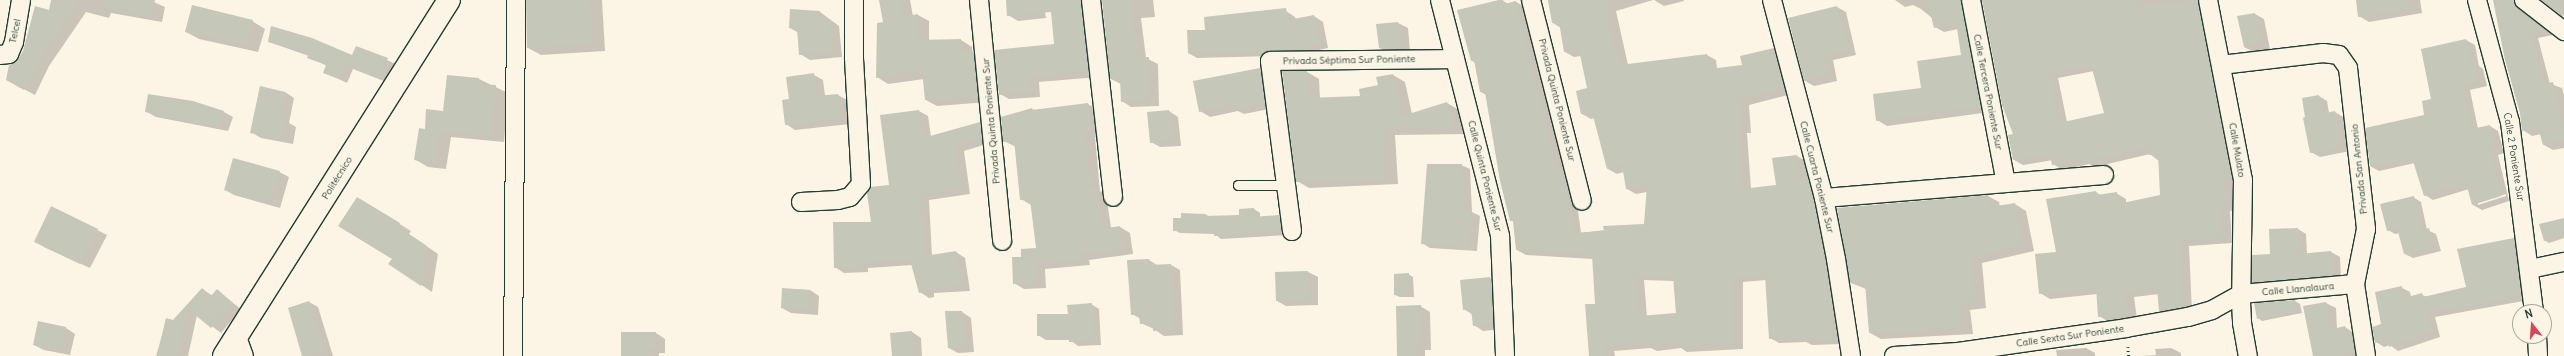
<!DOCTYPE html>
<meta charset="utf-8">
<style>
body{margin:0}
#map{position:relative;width:2564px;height:356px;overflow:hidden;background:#fcf5e5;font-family:Delius,sans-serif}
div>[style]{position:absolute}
.shadow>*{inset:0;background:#0003}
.building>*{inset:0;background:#c5c7b9}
.path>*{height:2.5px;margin-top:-1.25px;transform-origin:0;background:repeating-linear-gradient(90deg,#1f3d34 0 1px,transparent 0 4px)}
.roads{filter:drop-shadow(1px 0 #1f3d34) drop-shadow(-1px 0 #1f3d34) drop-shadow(0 1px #1f3d34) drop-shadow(0 -1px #1f3d34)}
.lane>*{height:9px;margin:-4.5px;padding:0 4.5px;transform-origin:4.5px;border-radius:4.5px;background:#fcf5e5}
.street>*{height:18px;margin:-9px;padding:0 9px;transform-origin:9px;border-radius:9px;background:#fcf5e5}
.secondary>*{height:22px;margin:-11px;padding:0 11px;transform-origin:11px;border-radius:11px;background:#fcf5e5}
span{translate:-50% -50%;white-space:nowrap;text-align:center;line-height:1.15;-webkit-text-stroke:3.5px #fcf5e5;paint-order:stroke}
.street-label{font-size:10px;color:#1f3d34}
.north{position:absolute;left:2512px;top:304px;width:40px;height:40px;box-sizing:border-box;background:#fcf5e5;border:1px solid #a4ab9e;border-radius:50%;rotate:343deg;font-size:11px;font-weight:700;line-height:16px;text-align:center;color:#1f3d34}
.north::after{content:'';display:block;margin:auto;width:14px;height:18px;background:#d1495b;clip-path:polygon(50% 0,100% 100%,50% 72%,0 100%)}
</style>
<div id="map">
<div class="shadow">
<div style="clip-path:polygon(52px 0,149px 0,165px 7px,162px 22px,111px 13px,109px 18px,86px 12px,49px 66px,35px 95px,7px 80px,50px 11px)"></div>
<div style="clip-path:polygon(528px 0,602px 0,605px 51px,541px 55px,528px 48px)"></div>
<div style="clip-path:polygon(880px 0,910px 0,913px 16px,918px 15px,929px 21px,929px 41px,961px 40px,972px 47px,972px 52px,984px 58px,988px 102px,937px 106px,926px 100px,924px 79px,888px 84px,877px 77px,884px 22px)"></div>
<div style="clip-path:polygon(1007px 0,1043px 0,1046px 18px,1018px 21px,1008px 15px)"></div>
<div style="clip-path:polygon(1103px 0,1153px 0,1155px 17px,1141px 18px,1146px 58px,1158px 64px,1159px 106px,1131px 107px,1122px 101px,1121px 84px,1111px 79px)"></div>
<div style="clip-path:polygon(evenodd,1502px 0,1508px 4px,1516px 2px,1525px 7px,1565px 175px,1573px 179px,1575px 188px,1581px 233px,1645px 225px,1647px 192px,1636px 194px,1627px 189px,1624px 172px,1617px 174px,1608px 169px,1595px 118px,1591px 119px,1582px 114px,1589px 89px,1581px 56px,1574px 57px,1565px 52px,1561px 28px,1553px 23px,1548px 0,1653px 0,1616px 11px,1628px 65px,1707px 55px,1716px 60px,1717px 69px,1743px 66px,1773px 49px,1783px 54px,1792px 94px,1749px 105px,1751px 133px,1747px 133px,1751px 189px,1777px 186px,1797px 156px,1806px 161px,1809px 183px,1818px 188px,1842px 344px,1812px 345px,1806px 342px,1779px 343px,1770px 338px,1766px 280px,1743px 282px,1743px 349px,1687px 352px,1681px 348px,1657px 351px,1651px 348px,1614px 351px,1615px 356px,1590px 356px,1596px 305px,1593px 259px,1526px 255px,1517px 250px,1514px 222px,1511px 220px,1486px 95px,1481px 92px,1475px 63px,1471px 60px,1502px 0,1644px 280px,1674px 281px,1677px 314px,1647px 317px,1644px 280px)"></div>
<div style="clip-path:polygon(1654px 0,1684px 0,1684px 1px,1664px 6px)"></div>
<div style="clip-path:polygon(1895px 0,1973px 0,1990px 112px,1887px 126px,1877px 120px,1922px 89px,1962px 56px,1958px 29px,1944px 32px,1935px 27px,1932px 18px,1921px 9px,1913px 5px,1905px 7px)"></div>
<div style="clip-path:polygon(evenodd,1983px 0,2209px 0,2241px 182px,2233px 183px,2237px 210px,2230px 211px,2232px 243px,2189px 246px,2192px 312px,2170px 316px,2160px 311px,2159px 294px,2134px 297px,2137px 319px,2109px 322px,2099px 316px,2097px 294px,2050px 299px,2040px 293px,2057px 253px,2096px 192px,2102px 196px,2116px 193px,2126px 199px,2126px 203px,2161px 196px,2159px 161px,2150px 154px,2095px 167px,2089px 164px,2063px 170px,2053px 164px,2053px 160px,2023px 165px,2014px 160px,2014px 135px,1983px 0,2094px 71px,2105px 114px,2067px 122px,2058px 78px,2094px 71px)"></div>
<div style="clip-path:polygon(2357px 0,2420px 0,2422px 13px,2369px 22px,2359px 16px)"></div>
<div style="clip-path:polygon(2494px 0,2507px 0,2553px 35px,2538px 38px,2550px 84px,2562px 88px,2564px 95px,2564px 148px,2553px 150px,2544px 145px,2541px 134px,2532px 136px,2523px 130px,2521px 113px)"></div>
<div style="clip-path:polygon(2543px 0,2564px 0,2564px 16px)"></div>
<div style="clip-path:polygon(1080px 3px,1090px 8px,1098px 77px,1039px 82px,1040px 97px,1009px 99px,1000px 94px,1055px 45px)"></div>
<div style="clip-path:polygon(1837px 7px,1846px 12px,1856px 55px,1833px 60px,1837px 81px,1814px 86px,1805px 81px)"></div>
<div style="clip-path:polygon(1286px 11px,1295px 17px,1296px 20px,1314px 16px,1323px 22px,1328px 48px,1314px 51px,1314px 55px,1197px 58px,1188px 53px,1206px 31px)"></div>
<div style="clip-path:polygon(820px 12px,839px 26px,842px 57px,810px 60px,800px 54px,799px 33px,790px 28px)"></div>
<div style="clip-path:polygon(2255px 14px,2264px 19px,2270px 49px,2254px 52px,2244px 47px)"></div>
<div style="clip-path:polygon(252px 21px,265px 29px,258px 52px,199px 39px,186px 32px)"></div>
<div style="clip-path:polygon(1398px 23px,1408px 28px,1410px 51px,1389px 53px,1380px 48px,1377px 25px)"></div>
<div style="clip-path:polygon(evenodd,2466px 40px,2475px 45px,2479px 66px,2483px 69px,2487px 86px,2470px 90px,2478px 129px,2490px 126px,2498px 131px,2504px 153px,2498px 155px,2509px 201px,2482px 210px,2473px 205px,2469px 189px,2433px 200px,2425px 195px,2415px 163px,2379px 171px,2370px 166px,2426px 116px,2432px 100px,2466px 40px,2506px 194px,2506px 196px,2478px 205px,2478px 203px,2506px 194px)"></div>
<div style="clip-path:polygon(269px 42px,352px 57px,356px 47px,396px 64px,389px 83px,353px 69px,347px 83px,324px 72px,327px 66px,309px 56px)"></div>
<div style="clip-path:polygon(1260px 69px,1270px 74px,1274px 108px,1244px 114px,1238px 111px,1210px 117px,1200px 111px,1194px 82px)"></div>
<div style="clip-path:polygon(1307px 72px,1319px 79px,1320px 99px,1361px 97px,1393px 75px,1405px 82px,1412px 114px,1447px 103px,1459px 110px,1466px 134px,1395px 135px,1398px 184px,1309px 188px,1297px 181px)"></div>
<div style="clip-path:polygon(814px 75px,823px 80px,825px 96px,838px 95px,847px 100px,850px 124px,795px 130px,786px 124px,790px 100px)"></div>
<div style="clip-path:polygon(479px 79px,508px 93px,504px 142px,451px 137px,446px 169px,428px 167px,416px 160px,426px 130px)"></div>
<div style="clip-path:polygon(260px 88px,285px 92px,294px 98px,289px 123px,296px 127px,293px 144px,261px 138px,251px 132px)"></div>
<div style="clip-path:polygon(2319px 96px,2327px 101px,2329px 113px,2335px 112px,2343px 117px,2350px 151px,2320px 157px,2311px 152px)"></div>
<div style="clip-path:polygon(1088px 104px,1098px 110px,1101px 136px,1095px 137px,1100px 191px,1106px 194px,1111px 228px,1120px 227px,1130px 233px,1133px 254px,1089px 260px,1090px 265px,1045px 269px,1046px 288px,1024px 289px,1014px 283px,1022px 258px,1037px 249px,1031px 205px,1021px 199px,1016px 147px,1004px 141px,1002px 117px,1032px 109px,1035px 110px)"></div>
<div style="clip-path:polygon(919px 111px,928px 116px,931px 137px,980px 123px,989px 129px,990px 143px,964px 151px,970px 194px,929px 200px,932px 256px,956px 252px,965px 258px,970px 291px,934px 293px,934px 297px,929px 298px,920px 292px,912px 265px,868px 268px,868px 272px,844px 273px,835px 267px,872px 223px,890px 185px,881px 116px)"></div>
<div style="clip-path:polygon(1169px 111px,1178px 117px,1181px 146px,1160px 147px,1151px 142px)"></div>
<div style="clip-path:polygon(147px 112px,224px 112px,233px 117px,228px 131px,156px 117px)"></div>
<div style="clip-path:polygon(1461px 165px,1470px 169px,1472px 212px,1480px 216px,1477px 251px,1430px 248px,1422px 243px)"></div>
<div style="clip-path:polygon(279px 172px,289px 177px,280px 208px,234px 195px,225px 190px)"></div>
<div style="clip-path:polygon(1988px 196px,1999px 202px,2000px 207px,2015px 204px,2026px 211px,2034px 251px,1982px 263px,1986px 308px,1970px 310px,1973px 334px,1881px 339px,1870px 333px,1866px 289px,1851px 283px)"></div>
<div style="clip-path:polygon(2413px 197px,2421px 202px,2427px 230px,2436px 234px,2441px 251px,2413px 258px,2405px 254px,2400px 233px,2395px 234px,2388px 230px)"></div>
<div style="clip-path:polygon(369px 205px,411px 231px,409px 234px,438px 254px,432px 292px,389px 264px,393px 259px)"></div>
<div style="clip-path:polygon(52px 207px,107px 235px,90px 268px,44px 247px)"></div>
<div style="clip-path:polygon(1254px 209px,1260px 213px,1260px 217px,1279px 216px,1285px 220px,1287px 235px,1221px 239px,1215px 234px,1180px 233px,1174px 230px,1205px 214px,1210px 217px,1240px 216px)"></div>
<div style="clip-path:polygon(2564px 219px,2564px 238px,2549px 243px,2544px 240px)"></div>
<div style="clip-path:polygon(2298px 229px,2306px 234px,2307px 254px,2331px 252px,2340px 257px,2341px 278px,2262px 287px,2253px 282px,2271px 255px)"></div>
<div style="clip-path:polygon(2514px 239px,2522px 244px,2529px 300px,2435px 317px,2440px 337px,2398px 351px,2390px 345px,2384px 347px,2376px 342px,2402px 288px,2410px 292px,2411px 297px,2422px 295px,2427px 297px,2467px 288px)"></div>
<div style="clip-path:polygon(1149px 260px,1157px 265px,1171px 265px,1180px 270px,1183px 335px,1164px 336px,1154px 329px,1141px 323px,1141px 319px,1132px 314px)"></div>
<div style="clip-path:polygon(1308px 272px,1318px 277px,1318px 305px,1286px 306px,1277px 301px,1276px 273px)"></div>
<div style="clip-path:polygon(1408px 274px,1413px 277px,1414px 297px,1400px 297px,1395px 295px)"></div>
<div style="clip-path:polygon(1489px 278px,1499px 283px,1502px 329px,1483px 331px,1474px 325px,1473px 315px,1464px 309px)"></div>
<div style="clip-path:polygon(202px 289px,213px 296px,217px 291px,241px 309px,221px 333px,197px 315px,188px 356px,156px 356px,167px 319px,173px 321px)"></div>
<div style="clip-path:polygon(783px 289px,810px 290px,819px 296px,818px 315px,791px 313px,782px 308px)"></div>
<div style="clip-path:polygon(2295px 301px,2300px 304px,2302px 313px,2262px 321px,2258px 318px)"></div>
<div style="clip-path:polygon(309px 302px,318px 307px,333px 356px,303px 356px,289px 308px)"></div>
<div style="clip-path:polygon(2326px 303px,2336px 308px,2337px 329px,2345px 327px,2354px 333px,2360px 356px,2315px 356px,2304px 307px)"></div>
<div style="clip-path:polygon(1091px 304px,1099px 309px,1101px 345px,1078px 346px,1070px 340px,1046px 340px,1038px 335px)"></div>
<div style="clip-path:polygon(1420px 306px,1430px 312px,1431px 350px,1425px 350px,1425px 356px,1398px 356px)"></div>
<div style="clip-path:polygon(962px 312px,971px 318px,974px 352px,958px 353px,949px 348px)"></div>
<div style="clip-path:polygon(66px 328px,75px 334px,70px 355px,44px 350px,34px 345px)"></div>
<div style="clip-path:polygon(912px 332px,921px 338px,922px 356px,893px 356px)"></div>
<div style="clip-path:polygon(656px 333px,665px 339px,665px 353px,659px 353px,659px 356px,622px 356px)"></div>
<div style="clip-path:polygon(2086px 348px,2095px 353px,2095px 356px,2057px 356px,2056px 350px)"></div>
<div style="clip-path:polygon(2171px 348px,2181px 353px,2181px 356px,2141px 356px,2156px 355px,2155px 349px)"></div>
</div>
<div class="building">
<div style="clip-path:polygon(51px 0,79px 0,39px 60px,24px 90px,6px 80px,9px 65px,16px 62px,23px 51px,35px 6px,49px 10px)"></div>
<div style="clip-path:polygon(106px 0,155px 0,152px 17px,105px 9px)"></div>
<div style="clip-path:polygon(526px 0,590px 0,592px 44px,527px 48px)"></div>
<div style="clip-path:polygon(879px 0,901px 0,903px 17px,918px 14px,918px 40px,961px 39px,961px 51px,973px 51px,978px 96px,925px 100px,922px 71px,876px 78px,877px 23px,883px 22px)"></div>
<div style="clip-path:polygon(1006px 0,1081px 0,1089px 72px,1030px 77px,1031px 92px,999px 95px,994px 50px,1054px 44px,1051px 12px,1007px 16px)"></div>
<div style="clip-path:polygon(1102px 0,1131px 0,1137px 58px,1149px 57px,1150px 101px,1121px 102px,1120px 79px,1110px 79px)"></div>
<div style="clip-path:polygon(evenodd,1499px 0,1503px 0,1504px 4px,1516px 1px,1557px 173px,1564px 173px,1566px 182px,1572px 233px,1604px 231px,1603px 226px,1644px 224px,1647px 185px,1626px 189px,1622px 165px,1607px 169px,1592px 112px,1581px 114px,1576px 91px,1587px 88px,1579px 50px,1564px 52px,1559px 22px,1552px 23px,1548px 0,1606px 0,1611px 33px,1620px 65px,1707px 54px,1709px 69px,1742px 65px,1740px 56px,1774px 48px,1783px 89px,1740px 100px,1742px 128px,1738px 128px,1742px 189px,1776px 185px,1772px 158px,1797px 155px,1801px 183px,1809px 182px,1812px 208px,1816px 210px,1832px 302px,1833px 339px,1802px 340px,1802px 337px,1769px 339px,1765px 275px,1734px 278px,1734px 344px,1677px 347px,1676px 343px,1646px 346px,1646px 342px,1605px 346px,1606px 356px,1589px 356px,1585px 304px,1595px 304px,1592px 255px,1516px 250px,1513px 221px,1510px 221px,1500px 181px,1485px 92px,1480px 92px,1474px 60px,1471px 61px,1457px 10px,1499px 0,1635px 276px,1673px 277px,1676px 313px,1639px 316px,1635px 276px)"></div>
<div style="clip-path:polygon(1927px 0,1961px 0,1981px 107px,1876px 121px,1873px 94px,1921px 88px,1917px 61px,1961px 55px,1956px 22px,1934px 28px)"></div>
<div style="clip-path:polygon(evenodd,1982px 0,2138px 0,2139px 6px,2198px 0,2232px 177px,2224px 178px,2228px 205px,2220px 206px,2223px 238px,2180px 241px,2182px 307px,2159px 311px,2157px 288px,2125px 291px,2127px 314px,2098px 317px,2096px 288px,2039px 294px,2035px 254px,2056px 252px,2046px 199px,2096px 191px,2097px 195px,2117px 192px,2118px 204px,2160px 195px,2158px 154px,2149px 155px,2148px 147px,2085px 162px,2084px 158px,2052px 165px,2050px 154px,2013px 160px,2008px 135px,2013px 134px,2002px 105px,1982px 0,2091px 65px,2104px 113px,2059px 123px,2049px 73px,2091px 65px)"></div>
<div style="clip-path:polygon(2356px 0,2406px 0,2407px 9px,2358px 17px)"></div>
<div style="clip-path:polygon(2493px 0,2514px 0,2518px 8px,2545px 29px,2529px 33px,2543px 84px,2553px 82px,2564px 127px,2564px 140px,2543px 145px,2538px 127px,2522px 131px,2520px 113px,2505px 60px)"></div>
<div style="clip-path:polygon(2541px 0,2561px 0,2563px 17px)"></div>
<div style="clip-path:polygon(192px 5px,253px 20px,245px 45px,185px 32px)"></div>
<div style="clip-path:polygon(1837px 6px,1848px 50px,1825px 56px,1829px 76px,1804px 81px,1788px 18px)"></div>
<div style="clip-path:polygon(1286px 8px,1288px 20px,1314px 15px,1319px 44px,1306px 46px,1306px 50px,1188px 53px,1187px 30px,1205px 30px,1204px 17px)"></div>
<div style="clip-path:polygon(790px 9px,820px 11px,821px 20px,830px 20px,832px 52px,799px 55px,797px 28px,789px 28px)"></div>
<div style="clip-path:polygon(2255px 13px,2261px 44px,2244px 47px,2237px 16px)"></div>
<div style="clip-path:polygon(1398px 22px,1401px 46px,1379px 48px,1376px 24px)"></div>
<div style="clip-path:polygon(271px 26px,312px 38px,352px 55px,356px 46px,388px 58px,380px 79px,345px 65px,339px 79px,323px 73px,326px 65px,307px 58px,309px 54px,268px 42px)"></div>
<div style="clip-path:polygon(2466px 39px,2471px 64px,2475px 63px,2479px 82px,2462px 85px,2471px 129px,2490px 125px,2496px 149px,2490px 150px,2501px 196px,2472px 205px,2466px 183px,2424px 196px,2412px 158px,2370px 166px,2365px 128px,2424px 115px,2422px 101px,2431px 99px,2421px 49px)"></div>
<div style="clip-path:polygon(1260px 68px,1265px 103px,1233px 109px,1232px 105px,1199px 112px,1193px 81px)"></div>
<div style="clip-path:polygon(1282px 71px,1307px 71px,1308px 98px,1360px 96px,1359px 89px,1378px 85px,1376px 77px,1393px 74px,1402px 116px,1447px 102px,1455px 128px,1383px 128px,1386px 178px,1296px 182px)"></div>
<div style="clip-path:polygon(814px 73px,816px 96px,838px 94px,841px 119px,785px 125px,782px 100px,789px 99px,786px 77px)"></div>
<div style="clip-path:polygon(447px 75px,479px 78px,478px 84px,496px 85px,492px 136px,439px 131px,434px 163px,414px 160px,419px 128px,425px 129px,426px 109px,443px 111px)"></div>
<div style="clip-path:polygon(260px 86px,285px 92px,280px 119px,287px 121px,283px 139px,250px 133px)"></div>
<div style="clip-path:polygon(148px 94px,193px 101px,224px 111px,219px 127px,145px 112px)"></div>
<div style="clip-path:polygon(2319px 95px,2321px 114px,2335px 111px,2342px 147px,2310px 153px,2303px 118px,2305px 117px,2302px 98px)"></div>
<div style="clip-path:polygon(1088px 103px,1091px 131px,1085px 131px,1091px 188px,1096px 187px,1101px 229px,1120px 226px,1123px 249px,1080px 254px,1080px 260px,1035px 264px,1036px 283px,1013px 284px,1012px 257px,1021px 257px,1021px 249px,1036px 248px,1030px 199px,1020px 200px,1014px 140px,1003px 142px,1001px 117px,1032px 108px,1032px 110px)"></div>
<div style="clip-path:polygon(919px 110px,923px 138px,980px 122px,982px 139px,955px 146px,961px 190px,921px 195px,924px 256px,956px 251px,962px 286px,925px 288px,926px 292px,919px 293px,910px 260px,859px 263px,860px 267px,834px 268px,833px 222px,871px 222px,867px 193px,870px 187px,889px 185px,880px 115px)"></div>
<div style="clip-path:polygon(1169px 110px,1172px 141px,1150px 143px,1147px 112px)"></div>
<div style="clip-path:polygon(233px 158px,280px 171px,271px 203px,224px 190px)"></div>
<div style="clip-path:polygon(1427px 164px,1462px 164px,1464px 210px,1472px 210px,1469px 247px,1421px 244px)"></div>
<div style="clip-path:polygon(1988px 195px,1990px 207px,2015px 203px,2023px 245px,1971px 257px,1976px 302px,1959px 304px,1962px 328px,1869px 333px,1865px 283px,1850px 283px,1837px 208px)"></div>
<div style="clip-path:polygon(2414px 196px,2422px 230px,2429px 228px,2434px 247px,2404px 254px,2397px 228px,2387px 231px,2380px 204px)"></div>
<div style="clip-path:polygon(357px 197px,400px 223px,398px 227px,427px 246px,421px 286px,388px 264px,392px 259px,338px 226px)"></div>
<div style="clip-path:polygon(51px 206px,98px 229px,80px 264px,34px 242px)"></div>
<div style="clip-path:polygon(1254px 208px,1254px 217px,1279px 215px,1282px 232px,1214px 236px,1214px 231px,1173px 231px,1173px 218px,1181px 218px,1181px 213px,1206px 214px,1205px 216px,1239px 215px,1239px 209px)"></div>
<div style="clip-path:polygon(2564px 218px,2564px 235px,2544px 241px,2539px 224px)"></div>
<div style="clip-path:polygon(2298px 228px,2299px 254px,2331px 251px,2333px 273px,2318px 277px,2252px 283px,2252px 255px,2270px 254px,2269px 229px)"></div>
<div style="clip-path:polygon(2514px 238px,2521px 296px,2427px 313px,2432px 332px,2389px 347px,2387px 340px,2375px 343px,2372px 327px,2381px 324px,2375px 292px,2402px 286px,2404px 298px,2422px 293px,2423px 297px,2466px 287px,2457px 249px)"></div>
<div style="clip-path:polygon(1149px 259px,1149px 265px,1171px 264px,1174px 330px,1153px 331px,1153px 323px,1140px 324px,1139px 314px,1131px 315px,1127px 260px)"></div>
<div style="clip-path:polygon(1308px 271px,1309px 300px,1276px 301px,1275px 272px)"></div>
<div style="clip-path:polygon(1409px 273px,1409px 294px,1394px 295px,1394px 274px)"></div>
<div style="clip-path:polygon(1490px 277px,1493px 324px,1473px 326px,1471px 309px,1463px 310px,1460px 280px)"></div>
<div style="clip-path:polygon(202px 288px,211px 296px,217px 289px,233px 303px,211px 328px,188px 309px,177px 356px,157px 356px,166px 318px,173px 320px)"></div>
<div style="clip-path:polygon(782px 288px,810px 290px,809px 310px,781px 308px)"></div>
<div style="clip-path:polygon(2295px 300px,2298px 311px,2257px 319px,2254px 303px)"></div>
<div style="clip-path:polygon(309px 301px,325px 353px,302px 356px,288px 308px)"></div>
<div style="clip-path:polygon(2326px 302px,2329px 330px,2345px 326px,2347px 333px,2352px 332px,2354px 348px,2350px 349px,2351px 352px,2335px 356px,2313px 356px,2303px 306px)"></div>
<div style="clip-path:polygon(1092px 303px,1093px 341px,1069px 342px,1069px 336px,1037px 336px,1037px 314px,1068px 314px,1067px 305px)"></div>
<div style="clip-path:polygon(1421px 305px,1422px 345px,1415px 345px,1416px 356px,1397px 356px,1396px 306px)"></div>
<div style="clip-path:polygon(945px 311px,962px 311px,965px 347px,948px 348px)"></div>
<div style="clip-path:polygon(38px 321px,66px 327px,61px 351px,33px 345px)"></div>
<div style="clip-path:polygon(912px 331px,914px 356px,892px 356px,890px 333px)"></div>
<div style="clip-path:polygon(621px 332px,656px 332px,656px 348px,650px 348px,650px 356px,621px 356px)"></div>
</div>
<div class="path">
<div style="left:2128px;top:347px;width:9px;rotate:84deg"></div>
</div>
<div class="roads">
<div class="lane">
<div style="left:1238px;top:185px;width:49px"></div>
</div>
<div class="street">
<div style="left:979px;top:0;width:242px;rotate:84.5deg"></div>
<div style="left:1091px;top:0;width:198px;rotate:83.6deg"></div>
<div style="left:1440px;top:0;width:244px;rotate:75.7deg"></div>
<div style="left:1500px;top:236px;width:120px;rotate:87.6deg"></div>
<div style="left:1531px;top:0;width:207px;rotate:75.8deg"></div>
<div style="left:1772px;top:0;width:205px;rotate:75.3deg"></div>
<div style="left:1824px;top:198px;width:62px;rotate:78.9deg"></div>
<div style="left:1836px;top:259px;width:98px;rotate:81.2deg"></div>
<div style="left:1971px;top:0;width:186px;rotate:79.2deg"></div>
<div style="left:2208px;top:0;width:183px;rotate:79deg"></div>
<div style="left:2243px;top:180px;width:122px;rotate:90.9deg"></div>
<div style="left:2241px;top:302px;width:21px;rotate:87deg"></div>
<div style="left:2242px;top:323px;width:34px;rotate:80deg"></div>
<div style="left:2477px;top:0;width:126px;rotate:74.9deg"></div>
<div style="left:2510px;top:122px;width:192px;rotate:82.8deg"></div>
<div style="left:2524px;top:0;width:51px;rotate:37.8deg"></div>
<div style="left:0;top:55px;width:9px;rotate:-6deg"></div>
<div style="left:9px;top:54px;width:13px;rotate:-67deg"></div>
<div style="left:14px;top:42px;width:43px;rotate:-80.5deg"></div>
<div style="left:2221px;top:65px;width:103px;rotate:-6.7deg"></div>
<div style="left:2323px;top:53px;width:16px;rotate:7deg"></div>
<div style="left:2339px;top:55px;width:16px;rotate:55deg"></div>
<div style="left:2348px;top:68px;width:162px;rotate:83.6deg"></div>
<div style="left:2366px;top:229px;width:56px;rotate:101.3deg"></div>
<div style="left:2355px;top:284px;width:73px;rotate:81.3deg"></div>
<div style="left:1824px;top:198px;width:281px;rotate:-4.7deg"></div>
<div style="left:801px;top:202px;width:37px;rotate:-3deg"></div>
<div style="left:838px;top:200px;width:12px;rotate:-14deg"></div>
<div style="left:850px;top:197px;width:17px;rotate:-50deg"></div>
<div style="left:861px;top:184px;width:127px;rotate:-93.2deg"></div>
<div style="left:854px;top:57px;width:57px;rotate:-90deg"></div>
<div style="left:1292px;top:231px;width:171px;rotate:-97.4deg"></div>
<div style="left:1270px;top:61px;width:185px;rotate:-0.6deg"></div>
<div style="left:2530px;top:269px;width:35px;rotate:-12deg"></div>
<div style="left:2537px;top:336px;width:20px;rotate:87deg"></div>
<div style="left:237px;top:337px;width:20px;rotate:70deg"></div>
<div style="left:513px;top:356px;width:356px;rotate:-89.5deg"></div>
<div style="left:1894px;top:356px;width:64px;rotate:-3.6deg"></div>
<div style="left:1958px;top:352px;width:170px;rotate:-8.1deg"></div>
<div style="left:2126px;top:328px;width:63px;rotate:-10.1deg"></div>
<div style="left:2188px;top:317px;width:25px;rotate:-16deg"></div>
<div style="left:2212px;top:310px;width:33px;rotate:-29deg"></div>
<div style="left:2241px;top:294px;width:114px;rotate:-5deg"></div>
</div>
<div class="secondary">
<div style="left:224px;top:356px;width:421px;rotate:-57.7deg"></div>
</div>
</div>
<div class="street-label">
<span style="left:15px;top:31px;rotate:-78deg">Telcel</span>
<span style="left:1349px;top:60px;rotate:-1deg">Privada Séptima Sur Poniente</span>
<span style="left:1988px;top:92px;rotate:79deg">Calle Tercera Poniente Sur</span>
<span style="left:1557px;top:100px;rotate:76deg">Privada Quinta Poniente Sur</span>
<span style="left:991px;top:121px;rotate:-95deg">Privada Quinta Poniente Sur</span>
<span style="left:2237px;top:150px;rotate:80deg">Calle Mulato</span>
<span style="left:2514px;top:157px;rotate:81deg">Calle 2 Poniente Sur</span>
<span style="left:2359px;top:169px;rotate:-96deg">Privada San Antonio</span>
<span style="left:1485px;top:176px;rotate:76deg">Calle Quinta Poniente Sur</span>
<span style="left:1817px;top:177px;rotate:76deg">Calle Cuarta Poniente Sur</span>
<span style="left:337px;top:178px;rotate:-58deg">Politécnico</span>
<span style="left:2298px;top:289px;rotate:-5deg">Calle Llanalaura</span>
<span style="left:2070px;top:336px;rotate:-8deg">Calle Sexta Sur Poniente</span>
</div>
<div class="north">N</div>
</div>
